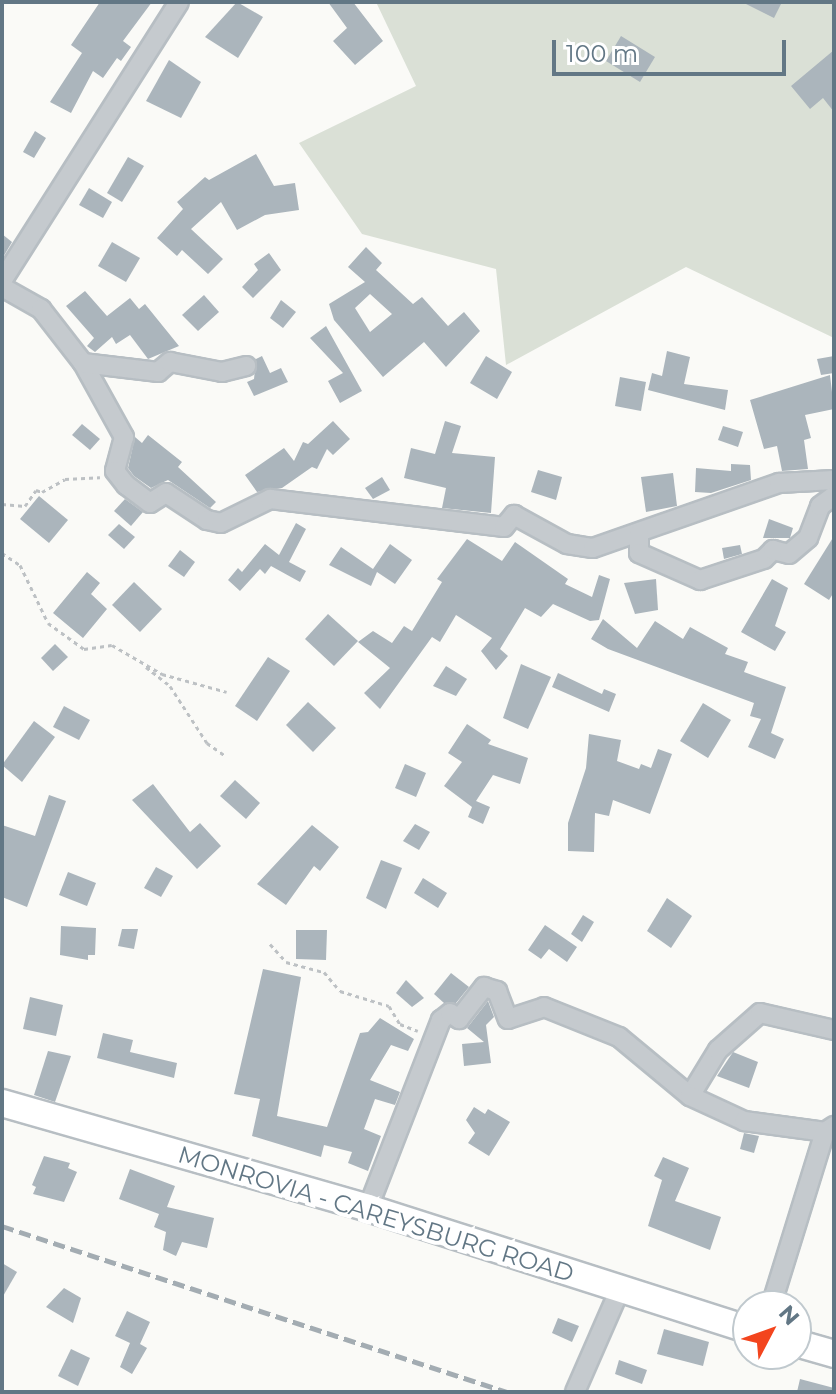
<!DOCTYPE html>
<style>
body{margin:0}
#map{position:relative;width:836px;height:1394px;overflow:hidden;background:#fafaf7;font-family:Montserrat,sans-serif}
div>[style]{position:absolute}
.green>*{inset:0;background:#dae0d6}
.building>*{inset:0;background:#abb5bc}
.path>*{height:3px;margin-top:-1.5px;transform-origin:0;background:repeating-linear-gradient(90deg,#bdc1c4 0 4px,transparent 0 8px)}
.roads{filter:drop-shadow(2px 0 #b7bec3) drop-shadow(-2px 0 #b7bec3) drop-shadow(0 2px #b7bec3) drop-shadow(0 -2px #b7bec3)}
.street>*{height:18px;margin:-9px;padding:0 9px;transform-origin:9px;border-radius:9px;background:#c5cace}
.secondary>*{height:26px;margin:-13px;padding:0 13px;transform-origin:13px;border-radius:13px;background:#fff}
.rail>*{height:5px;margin-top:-2.5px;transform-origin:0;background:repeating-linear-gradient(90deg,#a3acb2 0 12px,transparent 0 18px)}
span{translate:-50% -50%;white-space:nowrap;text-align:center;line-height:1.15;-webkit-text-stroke:8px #fff;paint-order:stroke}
.street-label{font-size:24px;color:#627785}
.frame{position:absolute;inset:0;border:4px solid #627785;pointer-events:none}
.north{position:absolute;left:732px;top:1290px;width:80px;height:80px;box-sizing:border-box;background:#fff;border:2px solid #c0c9ce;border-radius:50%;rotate:49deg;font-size:22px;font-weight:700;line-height:32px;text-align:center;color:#627785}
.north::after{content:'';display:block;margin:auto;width:28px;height:36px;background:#f3451e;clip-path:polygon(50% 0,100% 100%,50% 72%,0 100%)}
.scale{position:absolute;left:552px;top:40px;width:234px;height:36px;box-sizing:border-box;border:4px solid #627785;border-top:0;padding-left:10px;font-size:24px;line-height:28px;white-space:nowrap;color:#627785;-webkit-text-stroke:6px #fff;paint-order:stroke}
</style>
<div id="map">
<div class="green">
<div style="clip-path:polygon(376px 2px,834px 2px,834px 338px,686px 267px,506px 365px,496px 269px,362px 234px,299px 143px,416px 86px)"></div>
</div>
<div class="building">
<div style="clip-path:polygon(100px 2px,152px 2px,123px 41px,131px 47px,121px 61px,117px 58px,103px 78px,93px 71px,71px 113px,50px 102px,82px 53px,71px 45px)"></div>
<div style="clip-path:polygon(237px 2px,263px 17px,238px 58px,205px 37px)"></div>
<div style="clip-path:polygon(328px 2px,353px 2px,383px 41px,355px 65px,333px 41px,347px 28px)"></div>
<div style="clip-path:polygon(742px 2px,782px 2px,774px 18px)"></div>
<div style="clip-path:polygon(621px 36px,655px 57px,640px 82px,606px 61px)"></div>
<div style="clip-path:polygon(834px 50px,834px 112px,823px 98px,810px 109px,791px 86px)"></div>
<div style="clip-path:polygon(169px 60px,201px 82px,181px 118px,146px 101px)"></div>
<div style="clip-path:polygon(35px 131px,46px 138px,34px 158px,23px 152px)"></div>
<div style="clip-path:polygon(256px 154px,274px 186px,295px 183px,299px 210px,265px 215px,237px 230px,221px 202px,191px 229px,223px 259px,208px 274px,182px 250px,177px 256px,157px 238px,183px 209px,177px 202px,205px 177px,209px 180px)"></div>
<div style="clip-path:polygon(128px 157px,144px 166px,122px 202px,107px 193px)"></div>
<div style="clip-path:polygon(89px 188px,112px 202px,103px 218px,79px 205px)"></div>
<div style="clip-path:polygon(2px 234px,12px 242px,2px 259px)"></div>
<div style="clip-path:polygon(112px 242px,140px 258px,126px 282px,98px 266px)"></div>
<div style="clip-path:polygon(evenodd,366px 247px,382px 263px,376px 270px,413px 304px,422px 297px,448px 326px,464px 312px,480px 331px,446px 367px,424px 342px,383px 377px,334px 320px,329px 304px,365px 282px,348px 267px,366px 247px,370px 294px,392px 314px,370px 332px,355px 308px,370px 294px)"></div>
<div style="clip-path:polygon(269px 253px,281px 270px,253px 298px,242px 287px,258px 270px,254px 264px)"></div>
<div style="clip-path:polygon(85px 291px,107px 316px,130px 298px,139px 309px,145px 304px,179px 346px,148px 359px,130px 335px,116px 344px,112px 337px,95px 352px,87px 346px,94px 338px,66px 306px)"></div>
<div style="clip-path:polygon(204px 295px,219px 312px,198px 331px,182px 315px)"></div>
<div style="clip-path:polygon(281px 300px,296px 312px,283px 328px,270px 318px)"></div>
<div style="clip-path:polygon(326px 326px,362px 391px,340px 403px,328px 381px,343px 373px,310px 338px)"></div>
<div style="clip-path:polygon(667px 351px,690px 357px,684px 384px,728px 390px,725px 410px,648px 390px,652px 373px,662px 376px)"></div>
<div style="clip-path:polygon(262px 356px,270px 373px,281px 368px,288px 382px,254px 396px,247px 382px,254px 379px,256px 359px)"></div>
<div style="clip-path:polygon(486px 356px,512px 372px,497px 399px,470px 383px)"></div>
<div style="clip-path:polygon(834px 356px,834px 373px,821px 375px,817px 359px)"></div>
<div style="clip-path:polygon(830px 375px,834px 409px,805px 415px,811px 438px,804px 440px,808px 469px,782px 471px,777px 446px,764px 449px,750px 400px)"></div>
<div style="clip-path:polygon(620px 377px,646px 382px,641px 411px,615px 406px)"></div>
<div style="clip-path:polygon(333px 421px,350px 439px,333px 455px,327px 449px,317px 469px,312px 467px,282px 488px,257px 492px,245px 475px,284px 448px,294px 461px,303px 442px,308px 444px)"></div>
<div style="clip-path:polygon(445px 421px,461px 426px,452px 453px,495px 457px,491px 513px,442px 508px,446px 488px,404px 478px,411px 448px,435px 454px)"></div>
<div style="clip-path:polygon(82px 424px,100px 439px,90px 450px,72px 435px)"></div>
<div style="clip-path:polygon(723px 426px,743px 432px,738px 447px,718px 440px)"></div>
<div style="clip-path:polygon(148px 435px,182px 462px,178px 467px,216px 502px,210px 508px,168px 480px,151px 488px,134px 476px,128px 468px,135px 437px,142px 443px)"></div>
<div style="clip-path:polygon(731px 464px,750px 465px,751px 480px,711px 493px,695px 492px,696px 468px,731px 471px)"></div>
<div style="clip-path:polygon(538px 470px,562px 477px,556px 500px,531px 492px)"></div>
<div style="clip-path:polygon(673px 473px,677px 506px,646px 512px,641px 477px)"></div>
<div style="clip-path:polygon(382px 477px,390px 490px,373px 499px,365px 488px)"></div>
<div style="clip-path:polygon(39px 496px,68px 520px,49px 543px,20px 519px)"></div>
<div style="clip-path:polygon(125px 499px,143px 512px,131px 526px,114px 511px)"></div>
<div style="clip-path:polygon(769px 519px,793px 528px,790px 538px,763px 538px)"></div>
<div style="clip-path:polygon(296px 523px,306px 529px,289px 562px,306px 571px,300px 582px,271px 566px,265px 574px,260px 569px,240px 591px,228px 580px,238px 568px,242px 572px,265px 544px,279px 555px)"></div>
<div style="clip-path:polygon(119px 524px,135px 537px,124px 549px,108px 535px)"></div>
<div style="clip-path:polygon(834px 536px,834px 592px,829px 600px,804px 584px)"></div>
<div style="clip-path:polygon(467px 539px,502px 561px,515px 542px,568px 579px,565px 584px,592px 597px,599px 575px,610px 579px,599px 620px,590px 621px,553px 604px,541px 617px,525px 608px,500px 649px,508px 656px,496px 670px,481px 651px,492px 638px,456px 615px,440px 642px,432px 637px,380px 709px,364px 693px,390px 668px,358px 642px,373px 631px,392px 643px,404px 626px,412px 631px,442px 582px,437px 579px)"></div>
<div style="clip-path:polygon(390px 544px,412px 560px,395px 584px,377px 572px,371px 586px,329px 565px,341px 547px,373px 569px)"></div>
<div style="clip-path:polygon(740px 545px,742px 554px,724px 559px,722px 548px)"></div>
<div style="clip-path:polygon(180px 550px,195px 562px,184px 577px,168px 566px)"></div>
<div style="clip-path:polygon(87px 572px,100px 583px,91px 594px,107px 609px,83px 638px,53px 613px)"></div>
<div style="clip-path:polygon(656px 579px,658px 610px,635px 614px,624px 583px)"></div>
<div style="clip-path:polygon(772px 579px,788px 588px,775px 626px,786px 632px,775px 651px,741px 632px)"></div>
<div style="clip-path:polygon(134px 582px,162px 609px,140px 632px,112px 605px)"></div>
<div style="clip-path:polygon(328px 614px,358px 641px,334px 666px,305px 639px)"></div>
<div style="clip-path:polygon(603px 619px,637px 648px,655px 621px,683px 639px,690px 627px,728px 648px,725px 654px,748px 662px,744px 672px,786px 687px,771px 733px,784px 739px,775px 759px,748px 747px,761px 719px,750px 716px,754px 703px,608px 649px,591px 639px)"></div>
<div style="clip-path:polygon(55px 644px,68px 657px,53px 671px,41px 658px)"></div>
<div style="clip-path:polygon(268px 657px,290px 671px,257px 721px,235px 706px)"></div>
<div style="clip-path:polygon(521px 664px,551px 677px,528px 729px,503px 718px)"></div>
<div style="clip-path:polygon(446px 666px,467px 679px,456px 696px,433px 686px)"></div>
<div style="clip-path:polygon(558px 673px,602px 694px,604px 689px,616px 694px,609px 712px,552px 687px)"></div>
<div style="clip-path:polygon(308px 702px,336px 728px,313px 752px,286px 725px)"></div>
<div style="clip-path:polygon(703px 703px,731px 720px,708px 758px,680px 741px)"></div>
<div style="clip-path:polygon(64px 706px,90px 720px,79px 740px,53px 727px)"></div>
<div style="clip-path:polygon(34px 721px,55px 737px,22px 782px,2px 765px)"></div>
<div style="clip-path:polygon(467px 724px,491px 740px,488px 744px,528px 758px,520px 784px,493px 775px,476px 801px,490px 807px,483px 824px,468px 817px,472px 807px,444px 786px,462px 762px,448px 753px)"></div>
<div style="clip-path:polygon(589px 734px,621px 740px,617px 761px,639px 769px,641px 764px,651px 768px,658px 749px,672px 754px,650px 814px,613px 800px,609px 816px,595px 813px,594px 852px,568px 851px,568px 823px,586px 768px)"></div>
<div style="clip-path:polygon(405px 764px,426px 773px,416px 797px,395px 788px)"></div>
<div style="clip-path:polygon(235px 780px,260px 803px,246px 819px,220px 796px)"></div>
<div style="clip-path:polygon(153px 784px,190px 832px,200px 823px,221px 846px,197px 869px,132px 800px)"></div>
<div style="clip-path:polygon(49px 795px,66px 801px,27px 907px,2px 897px,2px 825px,35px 836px)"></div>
<div style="clip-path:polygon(415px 824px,430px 832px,419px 850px,403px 841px)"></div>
<div style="clip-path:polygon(312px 825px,339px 847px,320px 871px,314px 866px,286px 905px,257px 884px)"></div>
<div style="clip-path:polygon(381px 860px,402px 868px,386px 909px,366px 898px)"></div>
<div style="clip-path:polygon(156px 867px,173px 876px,161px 897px,144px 888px)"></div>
<div style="clip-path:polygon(68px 872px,96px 883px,87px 906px,59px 895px)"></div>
<div style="clip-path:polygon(423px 878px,447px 893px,438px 908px,414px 893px)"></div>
<div style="clip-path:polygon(667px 898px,692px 916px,671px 948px,647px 931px)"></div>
<div style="clip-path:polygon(583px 915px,594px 922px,582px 942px,571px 934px)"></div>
<div style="clip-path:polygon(545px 925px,577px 947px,567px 962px,549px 949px,541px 959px,528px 950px)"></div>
<div style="clip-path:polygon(61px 926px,96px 928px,95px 955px,88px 955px,88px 960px,60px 955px)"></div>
<div style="clip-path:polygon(122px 929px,138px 929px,134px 949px,118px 946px)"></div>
<div style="clip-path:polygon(296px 930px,327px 930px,326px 960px,296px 959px)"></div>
<div style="clip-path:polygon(263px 969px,301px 977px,277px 1116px,327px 1127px,360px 1033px,368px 1032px,380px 1018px,414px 1039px,408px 1051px,391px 1045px,370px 1080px,400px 1092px,395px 1105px,375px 1099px,364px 1129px,381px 1136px,368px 1171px,348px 1163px,352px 1152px,324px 1145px,321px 1157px,252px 1136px,260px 1099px,234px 1094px)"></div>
<div style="clip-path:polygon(451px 973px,469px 987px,456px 1003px,444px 1003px,434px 994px)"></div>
<div style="clip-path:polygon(406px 980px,424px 998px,412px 1007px,396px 993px)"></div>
<div style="clip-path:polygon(30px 997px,63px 1005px,56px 1036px,23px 1029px)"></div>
<div style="clip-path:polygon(488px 1001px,494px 1017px,486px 1025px,491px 1063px,464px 1066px,462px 1044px,484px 1042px,467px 1028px)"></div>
<div style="clip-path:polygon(103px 1033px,133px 1040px,130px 1052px,177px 1063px,174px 1078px,97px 1058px)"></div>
<div style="clip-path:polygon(48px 1051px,71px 1056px,55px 1102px,34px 1095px)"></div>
<div style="clip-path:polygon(733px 1052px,758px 1062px,749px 1088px,717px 1076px)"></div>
<div style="clip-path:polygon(474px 1107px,485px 1114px,488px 1109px,510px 1122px,489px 1156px,468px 1143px,475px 1133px,466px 1120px)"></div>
<div style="clip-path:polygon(744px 1133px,759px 1136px,754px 1153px,740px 1149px)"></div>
<div style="clip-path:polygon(44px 1156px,70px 1163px,68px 1168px,77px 1172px,64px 1202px,33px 1194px,36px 1187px,32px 1185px)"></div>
<div style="clip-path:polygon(663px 1157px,689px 1168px,675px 1201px,721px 1217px,710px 1250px,648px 1226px,662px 1180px,654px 1176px)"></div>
<div style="clip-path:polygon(130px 1169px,175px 1186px,167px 1207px,214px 1218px,207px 1248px,182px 1242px,176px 1256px,163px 1250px,166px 1232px,154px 1227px,159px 1214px,119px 1199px)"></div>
<div style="clip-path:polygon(2px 1263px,17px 1272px,2px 1298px)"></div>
<div style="clip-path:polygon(64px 1288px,81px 1298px,73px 1323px,46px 1307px)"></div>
<div style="clip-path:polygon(127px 1311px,150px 1322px,140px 1344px,147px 1348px,132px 1374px,120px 1367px,130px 1343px,115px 1336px)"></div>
<div style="clip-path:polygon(558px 1318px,579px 1326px,572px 1342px,552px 1333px)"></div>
<div style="clip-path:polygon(664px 1329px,709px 1342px,703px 1366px,657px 1354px)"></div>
<div style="clip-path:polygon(71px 1349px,90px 1358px,78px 1386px,58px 1376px)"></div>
<div style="clip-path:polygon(619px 1360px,647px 1370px,642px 1384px,615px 1374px)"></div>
<div style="clip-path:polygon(800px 1379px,834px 1388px,833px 1392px,797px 1392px)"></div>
</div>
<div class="path">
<div style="left:2px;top:504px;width:23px;rotate:5deg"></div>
<div style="left:25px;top:506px;width:19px;rotate:-55deg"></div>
<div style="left:36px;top:490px;width:6px;rotate:18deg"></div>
<div style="left:42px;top:492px;width:26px;rotate:-29deg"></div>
<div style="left:65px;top:479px;width:35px;rotate:-3deg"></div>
<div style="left:2px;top:553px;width:22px;rotate:34deg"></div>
<div style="left:20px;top:565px;width:64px;rotate:64.2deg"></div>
<div style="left:48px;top:623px;width:44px;rotate:35.8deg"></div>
<div style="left:84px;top:649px;width:28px;rotate:-8deg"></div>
<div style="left:112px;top:645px;width:58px;rotate:30.1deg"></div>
<div style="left:162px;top:674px;width:67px;rotate:15.5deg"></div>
<div style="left:146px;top:667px;width:31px;rotate:38deg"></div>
<div style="left:170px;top:686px;width:68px;rotate:57deg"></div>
<div style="left:207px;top:743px;width:21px;rotate:35deg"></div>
<div style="left:270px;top:944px;width:24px;rotate:48deg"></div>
<div style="left:286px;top:962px;width:39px;rotate:15deg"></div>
<div style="left:324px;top:972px;width:25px;rotate:50deg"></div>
<div style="left:340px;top:991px;width:51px;rotate:17deg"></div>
<div style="left:389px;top:1006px;width:21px;rotate:59deg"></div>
<div style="left:400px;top:1024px;width:19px;rotate:21deg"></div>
</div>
<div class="roads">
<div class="street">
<div style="left:2px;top:281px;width:330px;rotate:-57.6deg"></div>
<div style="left:2px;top:287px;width:45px;rotate:29.4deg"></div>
<div style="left:41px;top:309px;width:68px;rotate:52.1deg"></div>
<div style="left:83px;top:363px;width:85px;rotate:61deg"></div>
<div style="left:124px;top:437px;width:35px;rotate:105deg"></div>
<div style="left:115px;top:471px;width:18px;rotate:52deg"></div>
<div style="left:126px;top:485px;width:30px;rotate:37deg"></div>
<div style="left:150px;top:503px;width:19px;rotate:-32deg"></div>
<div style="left:166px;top:493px;width:49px;rotate:33.4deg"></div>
<div style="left:207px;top:520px;width:14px;rotate:12deg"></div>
<div style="left:221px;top:523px;width:55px;rotate:-26.1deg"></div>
<div style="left:270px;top:499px;width:236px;rotate:6.8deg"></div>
<div style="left:504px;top:527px;width:16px;rotate:-50deg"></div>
<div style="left:514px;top:515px;width:60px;rotate:28.7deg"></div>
<div style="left:567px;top:544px;width:26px;rotate:9deg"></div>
<div style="left:593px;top:548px;width:197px;rotate:-19.3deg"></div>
<div style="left:779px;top:483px;width:55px;rotate:-3.1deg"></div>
<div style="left:83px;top:363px;width:76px;rotate:6.8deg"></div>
<div style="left:158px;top:372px;width:16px;rotate:-40deg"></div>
<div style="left:170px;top:362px;width:53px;rotate:10.9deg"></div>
<div style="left:222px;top:372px;width:25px;rotate:-14deg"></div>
<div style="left:639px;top:534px;width:19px;rotate:90deg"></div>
<div style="left:639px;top:553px;width:67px;rotate:23.9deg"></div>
<div style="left:700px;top:580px;width:67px;rotate:-18.2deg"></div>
<div style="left:764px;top:559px;width:13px;rotate:-45deg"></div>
<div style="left:773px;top:550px;width:16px;rotate:14deg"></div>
<div style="left:789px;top:554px;width:25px;rotate:-40deg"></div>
<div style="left:808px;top:538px;width:34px;rotate:-69deg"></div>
<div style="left:820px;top:506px;width:17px;rotate:-36deg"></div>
<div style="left:690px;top:1096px;width:54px;rotate:-58.7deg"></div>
<div style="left:718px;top:1050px;width:56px;rotate:-41.4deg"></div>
<div style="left:760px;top:1013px;width:76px;rotate:12.9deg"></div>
<div style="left:368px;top:1208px;width:202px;rotate:-68.8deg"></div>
<div style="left:441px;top:1020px;width:11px;rotate:-38deg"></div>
<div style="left:450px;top:1013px;width:11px;rotate:34deg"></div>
<div style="left:459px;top:1019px;width:41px;rotate:-52deg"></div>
<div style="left:484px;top:987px;width:14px;rotate:17deg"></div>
<div style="left:497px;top:991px;width:30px;rotate:69deg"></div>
<div style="left:508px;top:1019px;width:38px;rotate:-18deg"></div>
<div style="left:544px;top:1007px;width:81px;rotate:21.8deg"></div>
<div style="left:619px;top:1037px;width:92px;rotate:39.7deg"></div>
<div style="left:690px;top:1096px;width:60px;rotate:24.8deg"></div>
<div style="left:744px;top:1121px;width:82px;rotate:7.7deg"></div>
<div style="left:825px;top:1132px;width:11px;rotate:-34deg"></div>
<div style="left:771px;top:1306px;width:182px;rotate:-72.8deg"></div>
<div style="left:575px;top:1392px;width:112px;rotate:-66.4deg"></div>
</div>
<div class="secondary">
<div style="left:2px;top:1103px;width:381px;rotate:16deg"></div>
<div style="left:368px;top:1208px;width:399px;rotate:17.7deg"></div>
<div style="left:796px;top:1343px;width:40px;rotate:16deg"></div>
</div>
</div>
<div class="rail">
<div style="left:2px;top:1226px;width:532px;rotate:18.2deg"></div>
</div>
<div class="street-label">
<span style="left:376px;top:1214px;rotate:17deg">MONROVIA - CAREYSBURG ROAD</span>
</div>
<div class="frame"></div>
<div class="north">N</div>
<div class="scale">100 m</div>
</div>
